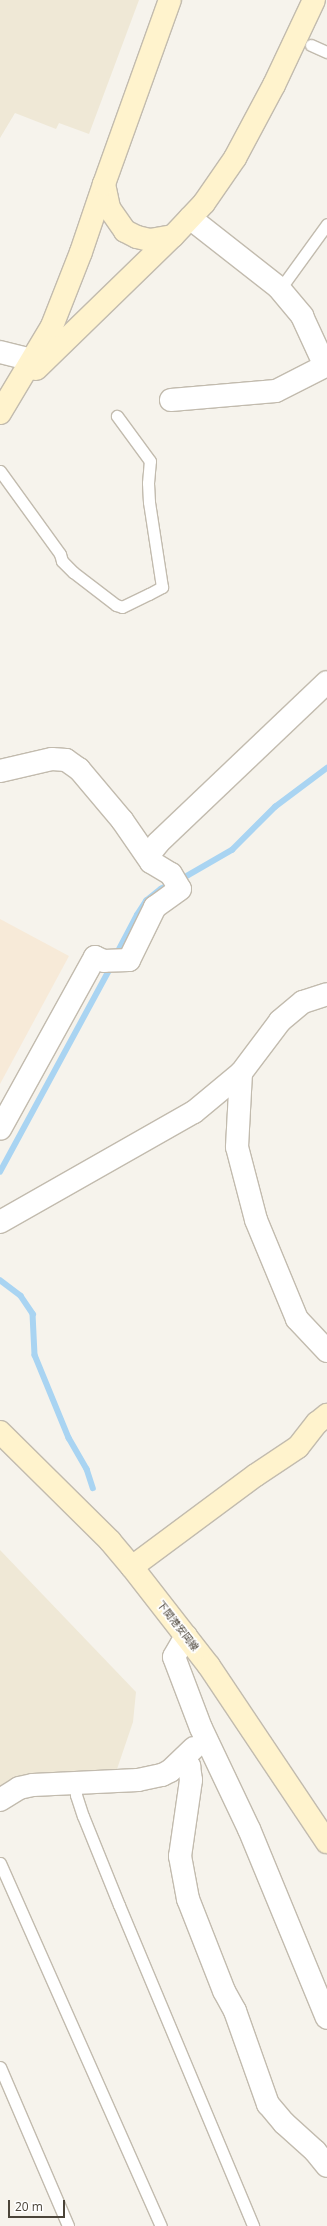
<!DOCTYPE html>
<meta charset="utf-8">
<style>
body{margin:0}
#map{position:relative;width:327px;height:2226px;overflow:hidden;background:#f6f3ec;font-family:"Open Sans","Noto Sans JP",sans-serif}
div>[style]{position:absolute}
.commercial>*{inset:0;background:#f7ead8}
.education>*{inset:0;background:#efe8d6}
.stream>*{height:5.5px;margin:-2.75px;padding:0 2.75px;transform-origin:2.75px;border-radius:2.75px;background:#a9d4f2}
.roads{filter:drop-shadow(1px 0 #c2bbae) drop-shadow(-1px 0 #c2bbae) drop-shadow(0 1px #c2bbae) drop-shadow(0 -1px #c2bbae)}
.lane>*{height:11px;margin:-5.5px;padding:0 5.5px;transform-origin:5.5px;border-radius:5.5px;background:#fff}
.street>*{height:22px;margin:-11px;padding:0 11px;transform-origin:11px;border-radius:11px;background:#fff}
.secondary>*{height:22px;margin:-11px;padding:0 11px;transform-origin:11px;border-radius:11px;background:#fff3cd}
span{translate:-50% -50%;white-space:nowrap;text-align:center;line-height:1.15;-webkit-text-stroke:3.5px #fff;paint-order:stroke}
.street-label{font-size:10px;color:#4b4439}
.scale{position:absolute;left:8px;top:2200px;width:57px;height:18px;box-sizing:border-box;border:2px solid #4b4439;border-top:0;padding-left:5px;font-size:12px;line-height:14px;white-space:nowrap;color:#4b4439;-webkit-text-stroke:3px #fff;paint-order:stroke}
</style>
<div id="map">
<div class="commercial">
<div style="clip-path:polygon(0 919px,69px 956px,0 1084px)"></div>
</div>
<div class="education">
<div style="clip-path:polygon(0 0,139px 0,89px 134px,59px 123px,56px 129px,15px 113px,0 138px)"></div>
<div style="clip-path:polygon(0 1550px,136px 1692px,133px 1722px,116px 1772px,0 1794px)"></div>
</div>
<div class="stream">
<div style="left:180px;top:880px;width:60px;rotate:-30deg"></div>
<div style="left:232px;top:850px;width:61px;rotate:-45deg"></div>
<div style="left:275px;top:807px;width:65px;rotate:-36.9deg"></div>
<div style="left:116px;top:955px;width:45px;rotate:-62.3deg"></div>
<div style="left:137px;top:915px;width:17px;rotate:-57deg"></div>
<div style="left:146px;top:901px;width:19px;rotate:-39deg"></div>
<div style="left:161px;top:889px;width:10px;rotate:-29deg"></div>
<div style="left:0;top:1172px;width:235px;rotate:-61.6deg"></div>
<div style="left:0;top:1280px;width:26px;rotate:37deg"></div>
<div style="left:21px;top:1296px;width:22px;rotate:56deg"></div>
<div style="left:33px;top:1314px;width:41px;rotate:87.2deg"></div>
<div style="left:35px;top:1355px;width:90px;rotate:67.7deg"></div>
<div style="left:69px;top:1438px;width:36px;rotate:60deg"></div>
<div style="left:87px;top:1469px;width:20px;rotate:72deg"></div>
</div>
<div class="roads">
<div class="lane">
<div style="left:311px;top:45px;width:17px;rotate:24deg"></div>
<div style="left:280px;top:289px;width:80px;rotate:-54.1deg"></div>
<div style="left:0;top:471px;width:102px;rotate:54.1deg"></div>
<div style="left:60px;top:554px;width:7px;rotate:74deg"></div>
<div style="left:62px;top:561px;width:16px;rotate:45deg"></div>
<div style="left:73px;top:572px;width:54px;rotate:37.5deg"></div>
<div style="left:116px;top:605px;width:6px;rotate:18deg"></div>
<div style="left:122px;top:607px;width:30px;rotate:-26deg"></div>
<div style="left:149px;top:594px;width:15px;rotate:-28deg"></div>
<div style="left:162px;top:587px;width:86px;rotate:-98.7deg"></div>
<div style="left:149px;top:502px;width:19px;rotate:-93deg"></div>
<div style="left:148px;top:483px;width:22px;rotate:-85deg"></div>
<div style="left:150px;top:461px;width:56px;rotate:-126.3deg"></div>
<div style="left:75px;top:1783px;width:12px;rotate:85deg"></div>
<div style="left:76px;top:1795px;width:22px;rotate:72deg"></div>
<div style="left:83px;top:1816px;width:96px;rotate:68deg"></div>
<div style="left:119px;top:1905px;width:348px;rotate:67.3deg"></div>
<div style="left:0;top:1863px;width:397px;rotate:66.1deg"></div>
<div style="left:0;top:2067px;width:173px;rotate:66.8deg"></div>
</div>
<div class="street">
<div style="left:190px;top:218px;width:112px;rotate:38.1deg"></div>
<div style="left:278px;top:287px;width:38px;rotate:50deg"></div>
<div style="left:302px;top:316px;width:55px;rotate:65.3deg"></div>
<div style="left:0;top:352px;width:33px;rotate:14deg"></div>
<div style="left:171px;top:400px;width:105px;rotate:-4.9deg"></div>
<div style="left:276px;top:391px;width:57px;rotate:-27deg"></div>
<div style="left:0;top:771px;width:53px;rotate:-13deg"></div>
<div style="left:52px;top:759px;width:14px;rotate:4deg"></div>
<div style="left:66px;top:760px;width:16px;rotate:35deg"></div>
<div style="left:79px;top:769px;width:67px;rotate:49.9deg"></div>
<div style="left:122px;top:820px;width:51px;rotate:55.4deg"></div>
<div style="left:151px;top:862px;width:23px;rotate:31deg"></div>
<div style="left:171px;top:874px;width:17px;rotate:59deg"></div>
<div style="left:180px;top:889px;width:31px;rotate:144deg"></div>
<div style="left:155px;top:907px;width:59px;rotate:116.1deg"></div>
<div style="left:129px;top:960px;width:25px;rotate:178deg"></div>
<div style="left:104px;top:961px;width:10px;rotate:-156deg"></div>
<div style="left:95px;top:957px;width:196px;rotate:118.9deg"></div>
<div style="left:148px;top:856px;width:16px;rotate:-52deg"></div>
<div style="left:158px;top:843px;width:233px;rotate:-43.6deg"></div>
<div style="left:241px;top:1073px;width:74px;rotate:93.1deg"></div>
<div style="left:237px;top:1147px;width:75px;rotate:75.4deg"></div>
<div style="left:256px;top:1220px;width:107px;rotate:67.5deg"></div>
<div style="left:297px;top:1319px;width:44px;rotate:46.8deg"></div>
<div style="left:0;top:1222px;width:223px;rotate:-29.6deg"></div>
<div style="left:194px;top:1112px;width:61px;rotate:-39.7deg"></div>
<div style="left:241px;top:1073px;width:65px;rotate:-53.1deg"></div>
<div style="left:280px;top:1021px;width:30px;rotate:-40deg"></div>
<div style="left:303px;top:1002px;width:25px;rotate:-18deg"></div>
<div style="left:186px;top:1636px;width:24px;rotate:120deg"></div>
<div style="left:174px;top:1657px;width:76px;rotate:69.2deg"></div>
<div style="left:201px;top:1728px;width:112px;rotate:64.6deg"></div>
<div style="left:249px;top:1829px;width:204px;rotate:67.6deg"></div>
<div style="left:184px;top:1759px;width:9px;rotate:54deg"></div>
<div style="left:189px;top:1766px;width:14px;rotate:82deg"></div>
<div style="left:191px;top:1780px;width:77px;rotate:98.2deg"></div>
<div style="left:180px;top:1856px;width:44px;rotate:79.5deg"></div>
<div style="left:188px;top:1899px;width:99px;rotate:68.6deg"></div>
<div style="left:224px;top:1991px;width:23px;rotate:61deg"></div>
<div style="left:235px;top:2011px;width:99px;rotate:70.5deg"></div>
<div style="left:268px;top:2104px;width:25px;rotate:50deg"></div>
<div style="left:284px;top:2123px;width:42px;rotate:42.1deg"></div>
<div style="left:315px;top:2151px;width:19px;rotate:51deg"></div>
<div style="left:0;top:1800px;width:22px;rotate:-32deg"></div>
<div style="left:19px;top:1788px;width:14px;rotate:-12deg"></div>
<div style="left:33px;top:1785px;width:105px;rotate:-2.7deg"></div>
<div style="left:138px;top:1780px;width:25px;rotate:-12deg"></div>
<div style="left:162px;top:1775px;width:9px;rotate:-27deg"></div>
<div style="left:170px;top:1771px;width:33px;rotate:-44deg"></div>
</div>
<div class="secondary">
<div style="left:104px;top:184px;width:25px;rotate:78deg"></div>
<div style="left:109px;top:208px;width:28px;rotate:55deg"></div>
<div style="left:125px;top:231px;width:13px;rotate:27deg"></div>
<div style="left:137px;top:237px;width:13px;rotate:13deg"></div>
<div style="left:150px;top:240px;width:23px;rotate:-10deg"></div>
<div style="left:173px;top:236px;width:45px;rotate:-46.8deg"></div>
<div style="left:204px;top:203px;width:55px;rotate:-55.4deg"></div>
<div style="left:235px;top:158px;width:83px;rotate:-61.9deg"></div>
<div style="left:274px;top:85px;width:94px;rotate:-64.8deg"></div>
<div style="left:36px;top:369px;width:191px;rotate:-44.2deg"></div>
<div style="left:0;top:413px;width:101px;rotate:-59.1deg"></div>
<div style="left:52px;top:326px;width:79px;rotate:-68.6deg"></div>
<div style="left:81px;top:252px;width:72px;rotate:-71.3deg"></div>
<div style="left:104px;top:184px;width:195px;rotate:-70.3deg"></div>
<div style="left:0;top:1432px;width:155px;rotate:44.7deg"></div>
<div style="left:110px;top:1541px;width:34px;rotate:50deg"></div>
<div style="left:132px;top:1567px;width:125px;rotate:52.1deg"></div>
<div style="left:209px;top:1666px;width:212px;rotate:56.2deg"></div>
<div style="left:132px;top:1567px;width:154px;rotate:-36.6deg"></div>
<div style="left:256px;top:1475px;width:50px;rotate:-33.7deg"></div>
<div style="left:298px;top:1447px;width:31px;rotate:-52deg"></div>
<div style="left:317px;top:1423px;width:13px;rotate:-39deg"></div>
</div>
</div>
<div class="street-label">
<span style="left:178px;top:1626px;rotate:52deg">下関港安岡線</span>
</div>
<div class="scale">20 m</div>
</div>
